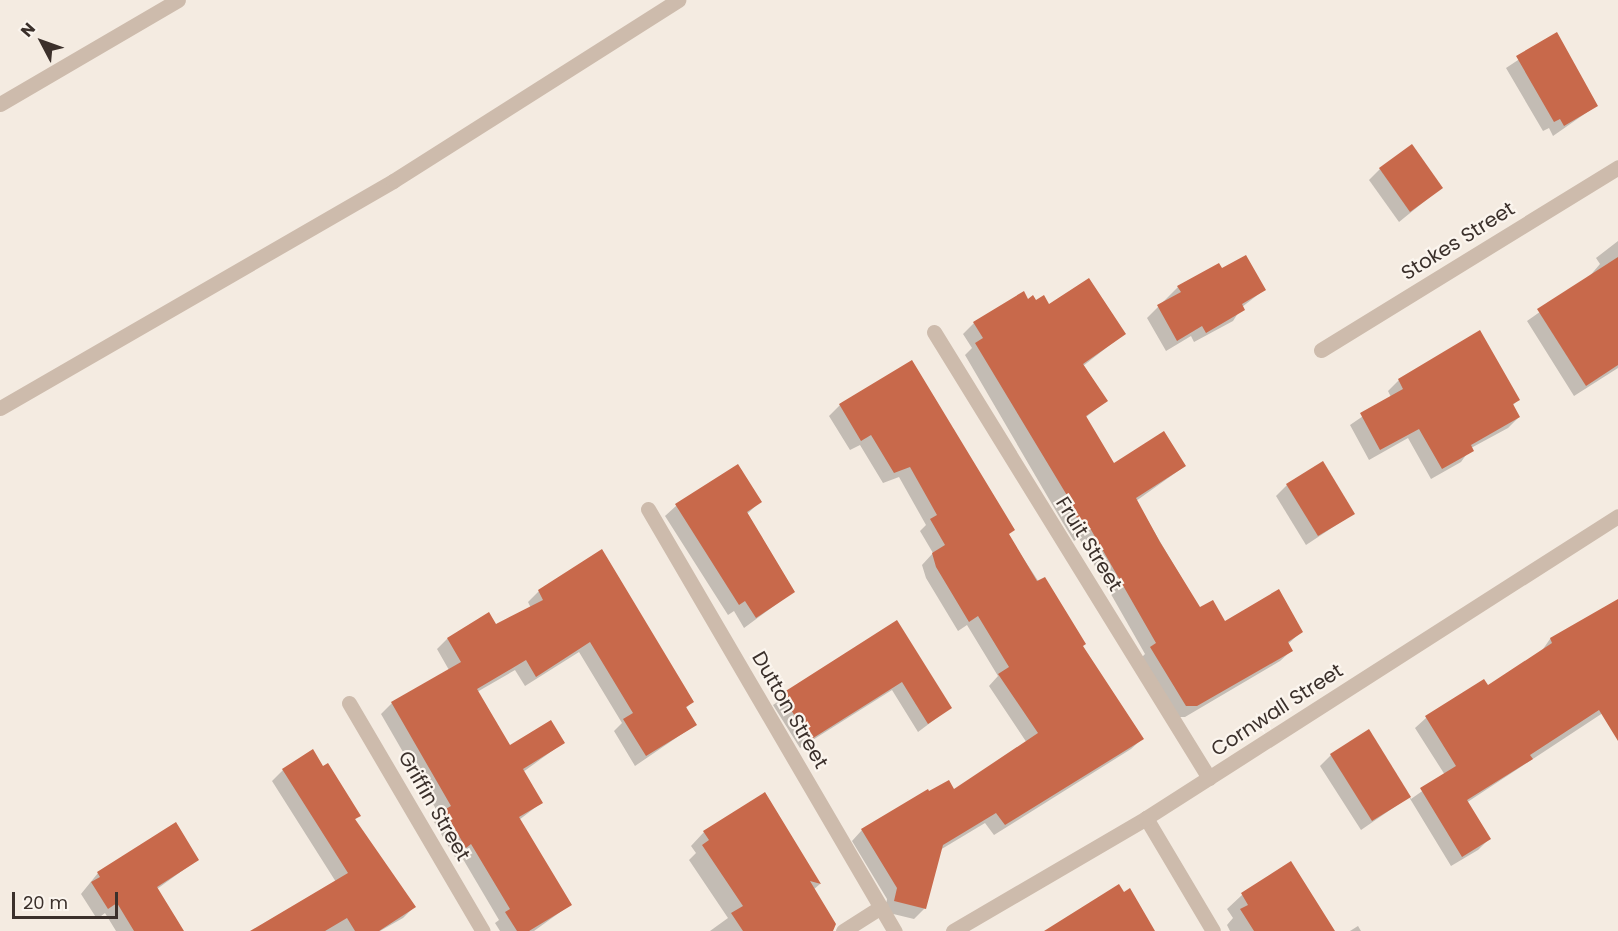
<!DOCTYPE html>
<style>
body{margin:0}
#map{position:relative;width:1618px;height:931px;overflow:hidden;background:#f4ebe1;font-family:Poppins,sans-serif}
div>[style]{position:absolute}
.shadow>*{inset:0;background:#0003}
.building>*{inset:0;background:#c8694b}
.service>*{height:15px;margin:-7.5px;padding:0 7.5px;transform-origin:7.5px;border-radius:7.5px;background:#cdbbac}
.minor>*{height:15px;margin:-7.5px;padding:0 7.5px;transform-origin:7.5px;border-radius:7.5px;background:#cdbbac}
span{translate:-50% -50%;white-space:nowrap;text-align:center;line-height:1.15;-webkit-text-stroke:4.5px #fbf5ee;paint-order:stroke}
.street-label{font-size:20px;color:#3b302b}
.north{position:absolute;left:12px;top:12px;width:60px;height:60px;-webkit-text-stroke:4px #fbf5ee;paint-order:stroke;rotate:311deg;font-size:16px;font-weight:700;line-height:24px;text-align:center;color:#3b302b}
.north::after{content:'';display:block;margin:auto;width:21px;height:27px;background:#3b302b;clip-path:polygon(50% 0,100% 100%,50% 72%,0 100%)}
.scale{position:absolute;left:12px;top:892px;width:106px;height:27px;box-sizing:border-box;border:3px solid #3b302b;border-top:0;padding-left:8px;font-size:18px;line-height:21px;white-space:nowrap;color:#3b302b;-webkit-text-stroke:4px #fbf5ee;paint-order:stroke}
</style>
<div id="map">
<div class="shadow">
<div style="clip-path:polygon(1557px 34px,1596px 106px,1553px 136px,1549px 128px,1543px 131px,1506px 68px)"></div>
<div style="clip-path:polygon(1380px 169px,1441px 188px,1399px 222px,1369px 180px)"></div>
<div style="clip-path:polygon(1618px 241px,1618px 368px,1574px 396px,1527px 321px,1588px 278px,1600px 264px,1596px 258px)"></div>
<div style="clip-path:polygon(1222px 270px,1264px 290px,1242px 307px,1233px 321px,1194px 342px,1191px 336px,1166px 351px,1147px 318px,1178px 287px)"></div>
<div style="clip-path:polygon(1027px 301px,1124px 334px,1083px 366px,1106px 401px,1085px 418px,1113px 465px,1185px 466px,1136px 501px,1200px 609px,1224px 623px,1301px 632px,1288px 644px,1291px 651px,1280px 661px,1185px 717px,1175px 717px,1140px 659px,1145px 654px,1079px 538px,1074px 541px,1063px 523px,965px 355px,972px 348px,963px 334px,974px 323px)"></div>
<div style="clip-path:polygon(1399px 380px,1518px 400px,1512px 406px,1519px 417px,1508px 428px,1471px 448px,1461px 462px,1431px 479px,1408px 438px,1369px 460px,1350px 425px,1391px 397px,1388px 391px)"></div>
<div style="clip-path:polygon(840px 405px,1008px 535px,1142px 739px,1131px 749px,994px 835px,985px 823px,940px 850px,925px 908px,914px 919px,885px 912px,887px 899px,852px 841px,862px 830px,929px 793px,953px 791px,1027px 743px,989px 686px,998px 676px,967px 625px,958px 631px,926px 578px,922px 565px,933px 553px,920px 531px,926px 525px,899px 477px,883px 483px,860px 445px,850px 450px,829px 416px)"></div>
<div style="clip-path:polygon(1287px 485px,1353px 514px,1306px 545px,1276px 496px)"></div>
<div style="clip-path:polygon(760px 502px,747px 514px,793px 592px,744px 628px,734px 611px,728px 615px,665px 516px,676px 506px)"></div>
<div style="clip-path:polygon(602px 551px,692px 702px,685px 709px,695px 725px,635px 766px,614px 731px,622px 723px,579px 652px,525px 686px,515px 670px,477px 692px,510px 747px,563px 743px,523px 772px,541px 803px,519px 820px,570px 905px,534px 931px,500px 931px,495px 923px,499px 920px,460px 854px,455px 857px,434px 822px,440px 816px,381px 714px,392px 703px,449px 670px,437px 649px,447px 639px,496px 626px,531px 608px,528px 602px,539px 591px)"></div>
<div style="clip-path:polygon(1609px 605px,1618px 608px,1618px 703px,1466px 803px,1489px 839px,1478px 850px,1451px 866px,1409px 797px,1361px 830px,1320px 766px,1331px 755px,1368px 731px,1411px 799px,1445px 775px,1415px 728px,1426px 718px,1484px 681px,1488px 687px,1541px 652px,1550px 639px)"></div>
<div style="clip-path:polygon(897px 622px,950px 708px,918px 732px,892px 690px,800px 748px,773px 705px)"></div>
<div style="clip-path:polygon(283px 770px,359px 815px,354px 821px,414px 907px,403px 918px,380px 931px,263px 931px,336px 882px,272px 781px)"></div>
<div style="clip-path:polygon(765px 794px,820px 884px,813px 890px,827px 931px,710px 931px,728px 918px,689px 860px,696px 853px,691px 846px,704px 832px)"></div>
<div style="clip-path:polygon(197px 860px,157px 889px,182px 931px,116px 931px,105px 913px,97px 919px,81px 894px,98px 873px)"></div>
<div style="clip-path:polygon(1291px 863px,1333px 931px,1230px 931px,1227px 925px,1233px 918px,1227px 909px,1242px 895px)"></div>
<div style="clip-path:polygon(1358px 926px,1361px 931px,1350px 931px)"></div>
</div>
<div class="building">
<div style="clip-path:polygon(1557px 32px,1598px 106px,1564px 126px,1560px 119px,1554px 122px,1516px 56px)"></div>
<div style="clip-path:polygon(1412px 144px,1443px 188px,1410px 212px,1379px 168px)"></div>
<div style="clip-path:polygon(1246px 255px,1266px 290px,1242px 304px,1245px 310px,1206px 333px,1202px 326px,1177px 341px,1157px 305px,1181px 292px,1177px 286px,1219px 263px,1222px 268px)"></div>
<div style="clip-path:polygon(1618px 257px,1618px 365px,1586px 386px,1537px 309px)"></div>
<div style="clip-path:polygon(1089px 278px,1126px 334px,1083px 364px,1108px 401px,1086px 416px,1114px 463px,1164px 431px,1186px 466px,1136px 498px,1160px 542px,1200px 607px,1213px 600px,1225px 621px,1279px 589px,1303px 632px,1288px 642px,1293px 651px,1197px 706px,1186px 706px,1150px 647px,1156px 643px,1090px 528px,1086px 531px,1073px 512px,1074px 507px,975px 343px,983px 338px,973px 322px,1024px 291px,1028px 299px,1033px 295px,1036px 300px,1044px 295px,1049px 304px)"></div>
<div style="clip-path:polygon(1480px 330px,1520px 400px,1513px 404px,1520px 417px,1471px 445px,1474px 451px,1442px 469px,1419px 429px,1380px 450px,1360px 413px,1403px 389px,1398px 379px)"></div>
<div style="clip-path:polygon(912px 360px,1015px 530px,1009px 534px,1037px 581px,1045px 577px,1086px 644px,1083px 646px,1144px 739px,1005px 825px,996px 813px,943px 845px,926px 909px,894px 901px,897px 888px,861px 829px,928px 789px,929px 791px,949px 780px,954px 789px,1038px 733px,998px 674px,1009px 667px,978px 616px,969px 622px,936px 567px,932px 553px,945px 545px,930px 519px,937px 515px,910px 467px,894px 473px,871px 435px,861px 441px,839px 404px)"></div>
<div style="clip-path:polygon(1323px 461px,1355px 514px,1318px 536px,1286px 484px)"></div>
<div style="clip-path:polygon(738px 464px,762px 502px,747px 512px,795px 592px,756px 618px,745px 601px,739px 605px,675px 504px)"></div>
<div style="clip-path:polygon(602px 549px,694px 702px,686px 707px,697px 725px,646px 756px,623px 719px,633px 713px,590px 642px,536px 677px,526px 660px,477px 689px,510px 745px,551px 720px,565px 743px,523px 769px,543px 803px,519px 817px,572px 905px,529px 931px,517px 931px,505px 912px,510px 909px,471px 844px,466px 848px,444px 810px,451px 806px,391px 702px,461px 662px,447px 638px,489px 612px,496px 624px,543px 600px,538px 590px)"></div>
<div style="clip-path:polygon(1618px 599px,1618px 741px,1599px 710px,1530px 755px,1533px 759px,1467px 800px,1491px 839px,1462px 857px,1420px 788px,1456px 766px,1425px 716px,1484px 679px,1488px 685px,1552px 643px,1550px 638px)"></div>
<div style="clip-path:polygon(897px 620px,952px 708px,928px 724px,902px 682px,810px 740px,781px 694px)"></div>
<div style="clip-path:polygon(1369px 729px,1411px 797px,1372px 821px,1330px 754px)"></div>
<div style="clip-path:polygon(313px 749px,323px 766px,328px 763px,361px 816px,355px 819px,416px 907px,379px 931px,355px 931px,347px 918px,325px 931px,250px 931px,348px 873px,282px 769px)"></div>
<div style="clip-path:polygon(765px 792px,821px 884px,810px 881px,836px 924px,833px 931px,743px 931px,731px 913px,743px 906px,702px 845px,709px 840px,703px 831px)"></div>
<div style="clip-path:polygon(176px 822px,199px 860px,157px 887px,184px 931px,134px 931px,117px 903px,108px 909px,91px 882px,100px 877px,97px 872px)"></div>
<div style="clip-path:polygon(1291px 861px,1335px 931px,1254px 931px,1240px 909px,1248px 905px,1241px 893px)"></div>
<div style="clip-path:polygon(1119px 884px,1124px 892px,1130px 888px,1155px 931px,1044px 931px)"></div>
</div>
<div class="service">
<div style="left:0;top:408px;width:454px;rotate:-30deg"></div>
<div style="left:393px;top:181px;width:338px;rotate:-32.4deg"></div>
<div style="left:843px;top:931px;width:45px;rotate:-32.3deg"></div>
</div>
<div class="minor">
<div style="left:0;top:104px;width:206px;rotate:-30.3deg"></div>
<div style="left:934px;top:332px;width:524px;rotate:58.34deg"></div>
<div style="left:1321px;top:350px;width:349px;rotate:-31.6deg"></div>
<div style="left:648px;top:509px;width:489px;rotate:59.7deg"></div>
<div style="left:349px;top:703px;width:264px;rotate:59.6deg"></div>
<div style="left:1146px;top:818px;width:131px;rotate:59.3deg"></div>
<div style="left:953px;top:931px;width:224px;rotate:-30.3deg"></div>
<div style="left:1146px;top:818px;width:560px;rotate:-32.61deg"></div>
</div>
<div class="street-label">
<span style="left:1458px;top:241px;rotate:-32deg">Stokes Street</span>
<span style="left:1089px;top:544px;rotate:58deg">Fruit Street</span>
<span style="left:790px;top:710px;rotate:60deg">Dutton Street</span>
<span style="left:1277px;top:710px;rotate:-33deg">Cornwall Street</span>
<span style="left:434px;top:806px;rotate:60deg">Griffin Street</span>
</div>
<div class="north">N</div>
<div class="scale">20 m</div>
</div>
